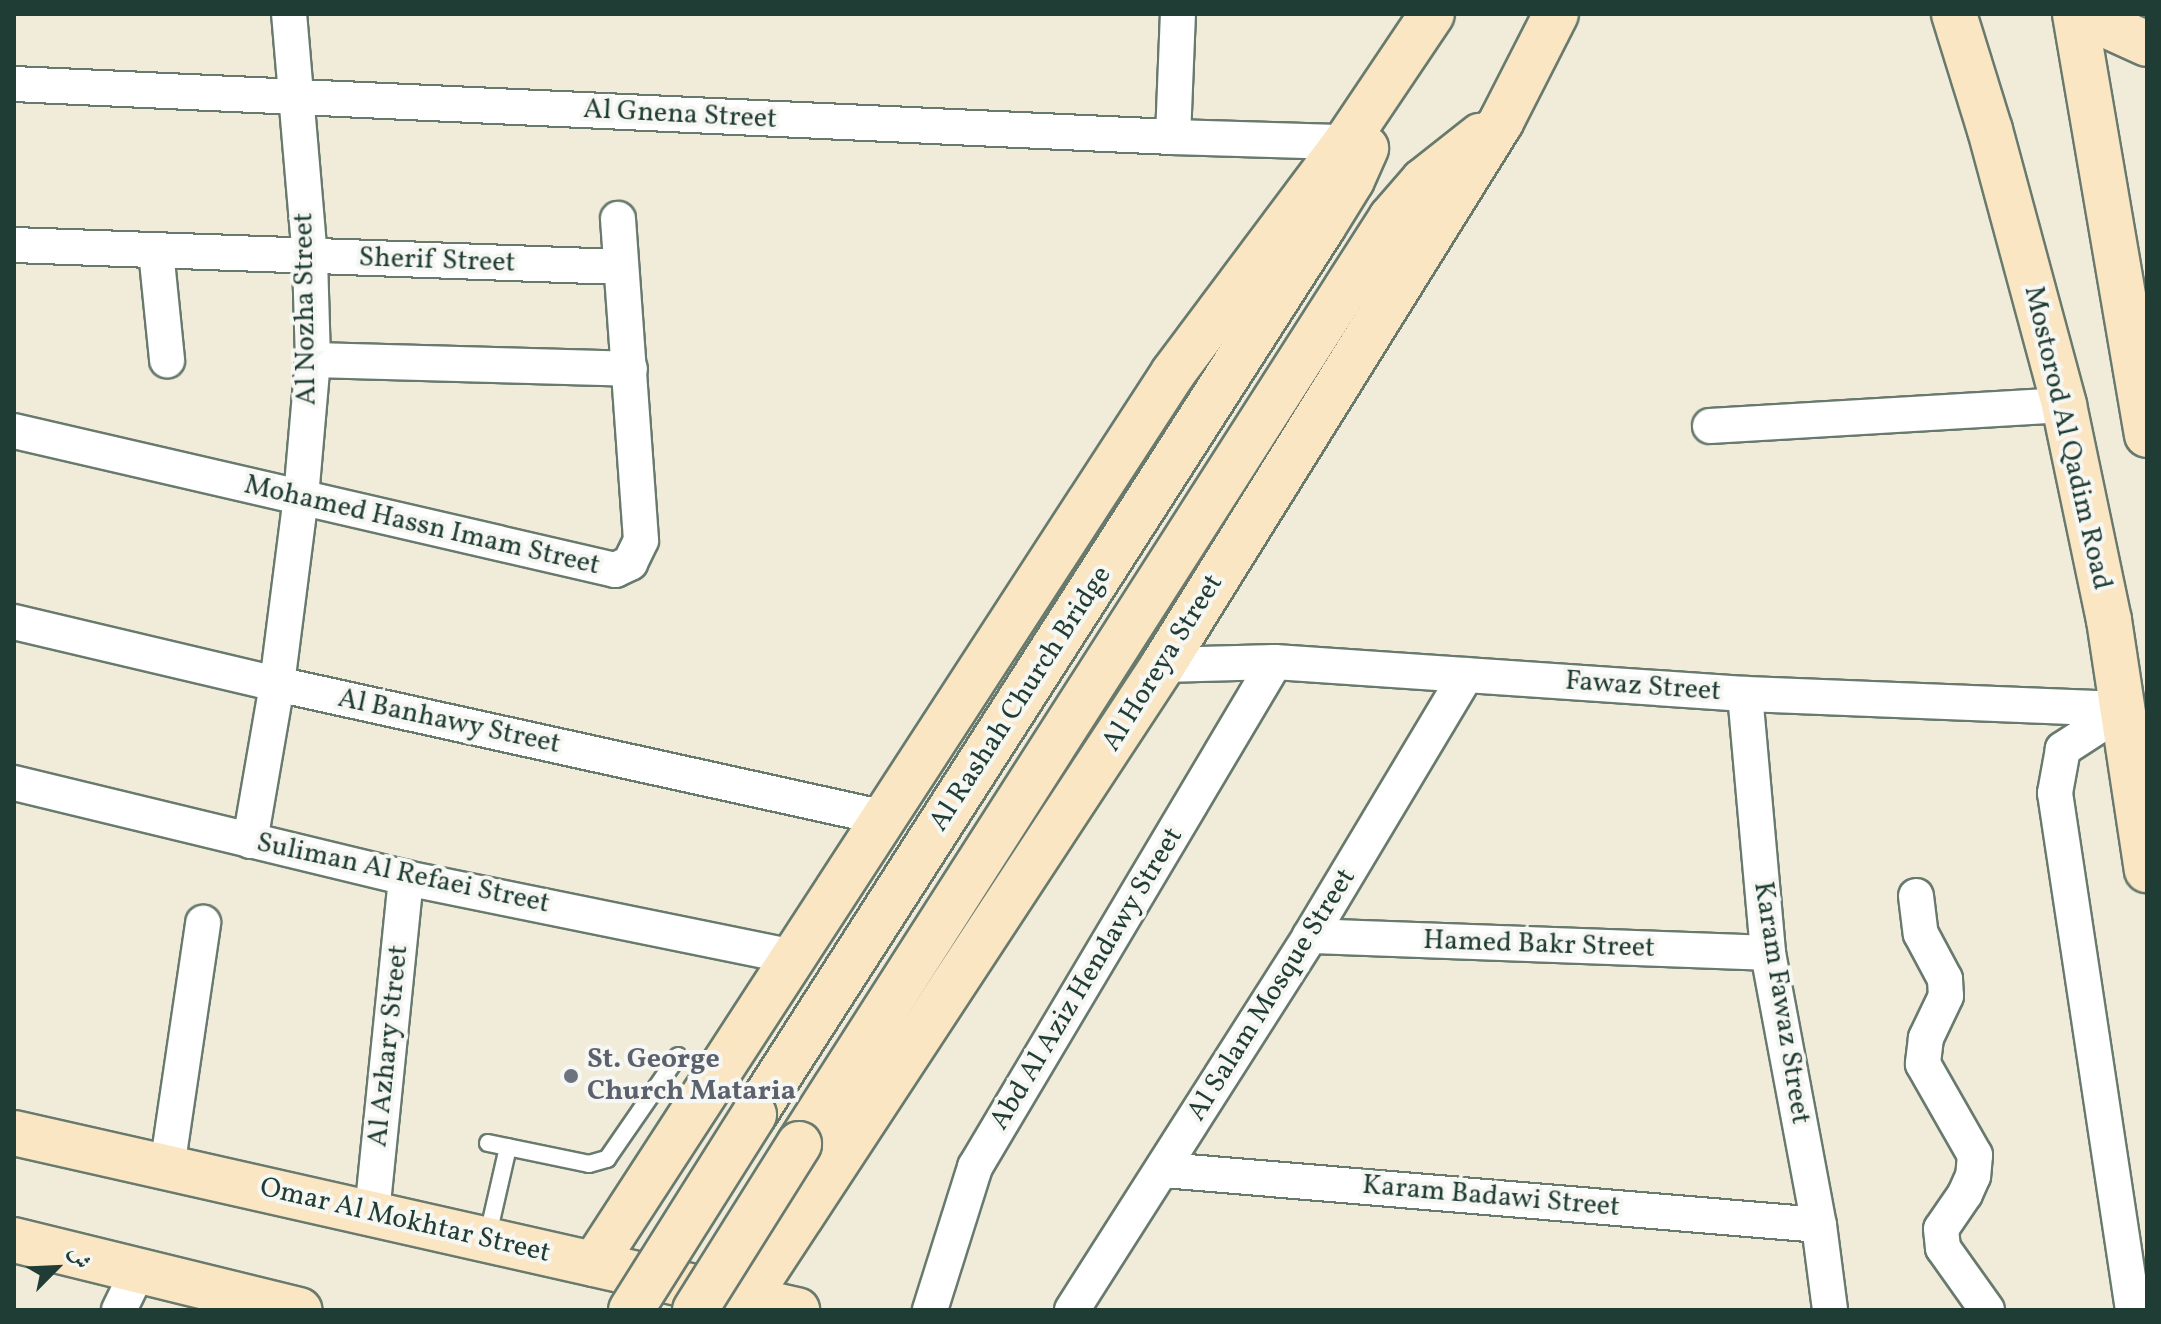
<!DOCTYPE html>
<meta charset="utf-8">
<style>
body{margin:0}
#map{position:relative;width:2161px;height:1324px;overflow:hidden;background:#f0ecd9;font-family:Vollkorn,Amiri,serif}
div>[style]{position:absolute}
.roads{filter:drop-shadow(2px 0 #687a6e) drop-shadow(-2px 0 #687a6e) drop-shadow(0 2px #687a6e) drop-shadow(0 -2px #687a6e)}
.service>*{height:16px;margin:-8px;padding:0 8px;transform-origin:8px;border-radius:8px;background:#fff}
.minor>*{height:34px;margin:-17px;padding:0 17px;transform-origin:17px;border-radius:17px;background:#fff}
.secondary>*{height:44px;margin:-22px;padding:0 22px;transform-origin:22px;border-radius:22px;background:#fbe6c4}
.bridges{filter:drop-shadow(2px 0 #687a6e) drop-shadow(-2px 0 #687a6e) drop-shadow(0 2px #687a6e) drop-shadow(0 -2px #687a6e)}
.secondary-bridge>*{height:44px;margin:-22px;padding:0 22px;transform-origin:22px;border-radius:22px;background:#fbe6c4}
.dots>*{width:22px;height:22px;translate:-50% -50%;box-sizing:border-box;border:4px solid #f6f6f2;border-radius:50%}
span{translate:-50% -50%;white-space:nowrap;text-align:center;line-height:1.15;-webkit-text-stroke:8px #f6f6f2;paint-order:stroke}
.street-label{font-size:28px;color:#1f3d34}
.worship-label{font-size:28px;color:#5b616d;font-weight:700}
.left{translate:0 -50%;text-align:left}
.frame{position:absolute;inset:0;border:16px solid #1f3d34;pointer-events:none}
.north{position:absolute;left:16px;top:1228px;width:80px;height:80px;-webkit-text-stroke:6px #f6f6f2;paint-order:stroke;rotate:66deg;font-size:22px;font-weight:700;line-height:32px;text-align:center;color:#1f3d34}
.north::after{content:'';display:block;margin:auto;width:28px;height:36px;background:#1f3d34;clip-path:polygon(50% 0,100% 100%,50% 72%,0 100%)}
</style>
<div id="map">
<div class="roads">
<div class="service">
<div style="left:488px;top:1143px;width:103px;rotate:11.7deg"></div>
<div style="left:589px;top:1164px;width:19px;rotate:-16deg"></div>
<div style="left:607px;top:1159px;width:125px;rotate:-55.4deg"></div>
<div style="left:487px;top:1239px;width:94px;rotate:-77.1deg"></div>
</div>
<div class="minor">
<div style="left:14px;top:84px;width:1160px;rotate:2.62deg"></div>
<div style="left:1173px;top:137px;width:173px;rotate:1.7deg"></div>
<div style="left:1173px;top:137px;width:123px;rotate:-87.7deg"></div>
<div style="left:14px;top:245px;width:607px;rotate:2.08deg"></div>
<div style="left:156px;top:251px;width:110px;rotate:84.2deg"></div>
<div style="left:313px;top:360px;width:317px;rotate:1.6deg"></div>
<div style="left:1710px;top:426px;width:355px;rotate:-3.4deg"></div>
<div style="left:14px;top:431px;width:617px;rotate:13.02deg"></div>
<div style="left:615px;top:570px;width:17px;rotate:-25deg"></div>
<div style="left:630px;top:563px;width:25px;rotate:-64deg"></div>
<div style="left:641px;top:540px;width:322px;rotate:-94.1deg"></div>
<div style="left:14px;top:622px;width:270px;rotate:13.3deg"></div>
<div style="left:277px;top:684px;width:623px;rotate:12.43deg"></div>
<div style="left:1163px;top:665px;width:112px;rotate:-1.5deg"></div>
<div style="left:1275px;top:662px;width:471px;rotate:3.9deg"></div>
<div style="left:1745px;top:694px;width:378px;rotate:2.3deg"></div>
<div style="left:1745px;top:694px;width:260px;rotate:84.9deg"></div>
<div style="left:1768px;top:953px;width:277px;rotate:79.4deg"></div>
<div style="left:1819px;top:1225px;width:86px;rotate:82.6deg"></div>
<div style="left:2123px;top:710px;width:72px;rotate:147deg"></div>
<div style="left:2063px;top:749px;width:45px;rotate:100.3deg"></div>
<div style="left:2055px;top:793px;width:523px;rotate:81.42deg"></div>
<div style="left:14px;top:783px;width:403px;rotate:13.6deg"></div>
<div style="left:406px;top:878px;width:396px;rotate:11.5deg"></div>
<div style="left:250px;top:841px;width:159px;rotate:-80.2deg"></div>
<div style="left:277px;top:684px;width:189px;rotate:-82.7deg"></div>
<div style="left:301px;top:497px;width:138px;rotate:-85deg"></div>
<div style="left:313px;top:360px;width:102px;rotate:-91.7deg"></div>
<div style="left:310px;top:258px;width:245px;rotate:-94.9deg"></div>
<div style="left:1916px;top:896px;width:38px;rotate:83deg"></div>
<div style="left:1921px;top:934px;width:51px;rotate:61.9deg"></div>
<div style="left:1945px;top:979px;width:17px;rotate:87deg"></div>
<div style="left:1946px;top:996px;width:47px;rotate:115.5deg"></div>
<div style="left:1926px;top:1038px;width:26px;rotate:97deg"></div>
<div style="left:1923px;top:1064px;width:105px;rotate:60.3deg"></div>
<div style="left:1975px;top:1155px;width:21px;rotate:95deg"></div>
<div style="left:1973px;top:1176px;width:20px;rotate:114deg"></div>
<div style="left:1965px;top:1194px;width:42px;rotate:124.4deg"></div>
<div style="left:1941px;top:1229px;width:19px;rotate:84deg"></div>
<div style="left:1943px;top:1248px;width:76px;rotate:54.6deg"></div>
<div style="left:1310px;top:936px;width:458px;rotate:2.1deg"></div>
<div style="left:167px;top:1168px;width:248px;rotate:-81.6deg"></div>
<div style="left:1164px;top:1170px;width:657px;rotate:4.8deg"></div>
<div style="left:372px;top:1213px;width:337px;rotate:-84.2deg"></div>
<div style="left:119px;top:1310px;width:43px;rotate:-64deg"></div>
<div style="left:930px;top:1310px;width:150px;rotate:-72.5deg"></div>
<div style="left:975px;top:1167px;width:587px;rotate:-59.29deg"></div>
<div style="left:1072px;top:1310px;width:443px;rotate:-57.5deg"></div>
<div style="left:1310px;top:936px;width:304px;rotate:-59.1deg"></div>
</div>
<div class="secondary">
<div style="left:1954px;top:14px;width:121px;rotate:72.8deg"></div>
<div style="left:1990px;top:130px;width:285px;rotate:74.9deg"></div>
<div style="left:2064px;top:405px;width:220px;rotate:78.2deg"></div>
<div style="left:2109px;top:620px;width:253px;rotate:81.4deg"></div>
<div style="left:2075px;top:14px;width:427px;rotate:80.3deg"></div>
<div style="left:2081px;top:14px;width:72px;rotate:24.4deg"></div>
<div style="left:754px;top:1115px;width:1055px;rotate:-57.35deg"></div>
<div style="left:1323px;top:227px;width:55px;rotate:-58.3deg"></div>
<div style="left:1352px;top:180px;width:35px;rotate:-66deg"></div>
<div style="left:14px;top:1133px;width:803px;rotate:12.74deg"></div>
<div style="left:799px;top:1144px;width:1099px;rotate:-57.41deg"></div>
<div style="left:1391px;top:218px;width:49px;rotate:-49.1deg"></div>
<div style="left:1423px;top:181px;width:73px;rotate:-38.3deg"></div>
<div style="left:14px;top:1240px;width:294px;rotate:13.8deg"></div>
<div style="left:594px;top:1264px;width:1063px;rotate:-56.98deg"></div>
<div style="left:1173px;top:373px;width:289px;rotate:-53.2deg"></div>
<div style="left:1346px;top:142px;width:154px;rotate:-56.1deg"></div>
<div style="left:747px;top:1299px;width:758px;rotate:-56.73deg"></div>
<div style="left:1163px;top:665px;width:640px;rotate:-58.1deg"></div>
<div style="left:1501px;top:122px;width:121px;rotate:-63deg"></div>
</div>
</div>
<div class="bridges">
<div class="secondary-bridge">
<div style="left:631px;top:1310px;width:231px;rotate:-57.8deg"></div>
<div style="left:695px;top:1310px;width:196px;rotate:-57.9deg"></div>
</div>
</div>
<div class="dots">
<div style="left:571px;top:1076px;background:#6b7280"></div>
</div>
<div class="street-label">
<span style="left:680px;top:115px;rotate:3deg">Al Gnena Street</span>
<span style="left:437px;top:261px;rotate:2deg">Sherif Street</span>
<span style="left:306px;top:309px;rotate:-91deg">Al Nozha Street</span>
<span style="left:2067px;top:438px;rotate:77deg">Mostorod Al Qadim Road</span>
<span style="left:422px;top:526px;rotate:13deg">Mohamed Hassn Imam Street</span>
<span style="left:1163px;top:663px;rotate:-58deg">Al Horeya Street</span>
<span style="left:1643px;top:687px;rotate:4deg">Fawaz Street</span>
<span style="left:1021px;top:699px;rotate:-57deg">Al Rashah Church Bridge</span>
<span style="left:449px;top:722px;rotate:12deg">Al Banhawy Street</span>
<span style="left:403px;top:874px;rotate:12deg">Suliman Al Refaei Street</span>
<span style="left:1539px;top:945px;rotate:2deg">Hamed Bakr Street</span>
<span style="left:1087px;top:979px;rotate:-59deg">Abd Al Aziz Hendawy Street</span>
<span style="left:1272px;top:995px;rotate:-58deg">Al Salam Mosque Street</span>
<span style="left:1781px;top:1003px;rotate:81deg">Karam Fawaz Street</span>
<span style="left:389px;top:1046px;rotate:-84deg">Al Azhary Street</span>
<span style="left:1491px;top:1197px;rotate:5deg">Karam Badawi Street</span>
<span style="left:405px;top:1221px;rotate:13deg">Omar Al Mokhtar Street</span>
</div>
<div class="worship-label">
<span class="left" style="left:587px;top:1076px">St. George<br>Church Mataria</span>
</div>
<div class="frame"></div>
<div class="north">ش</div>
</div>
